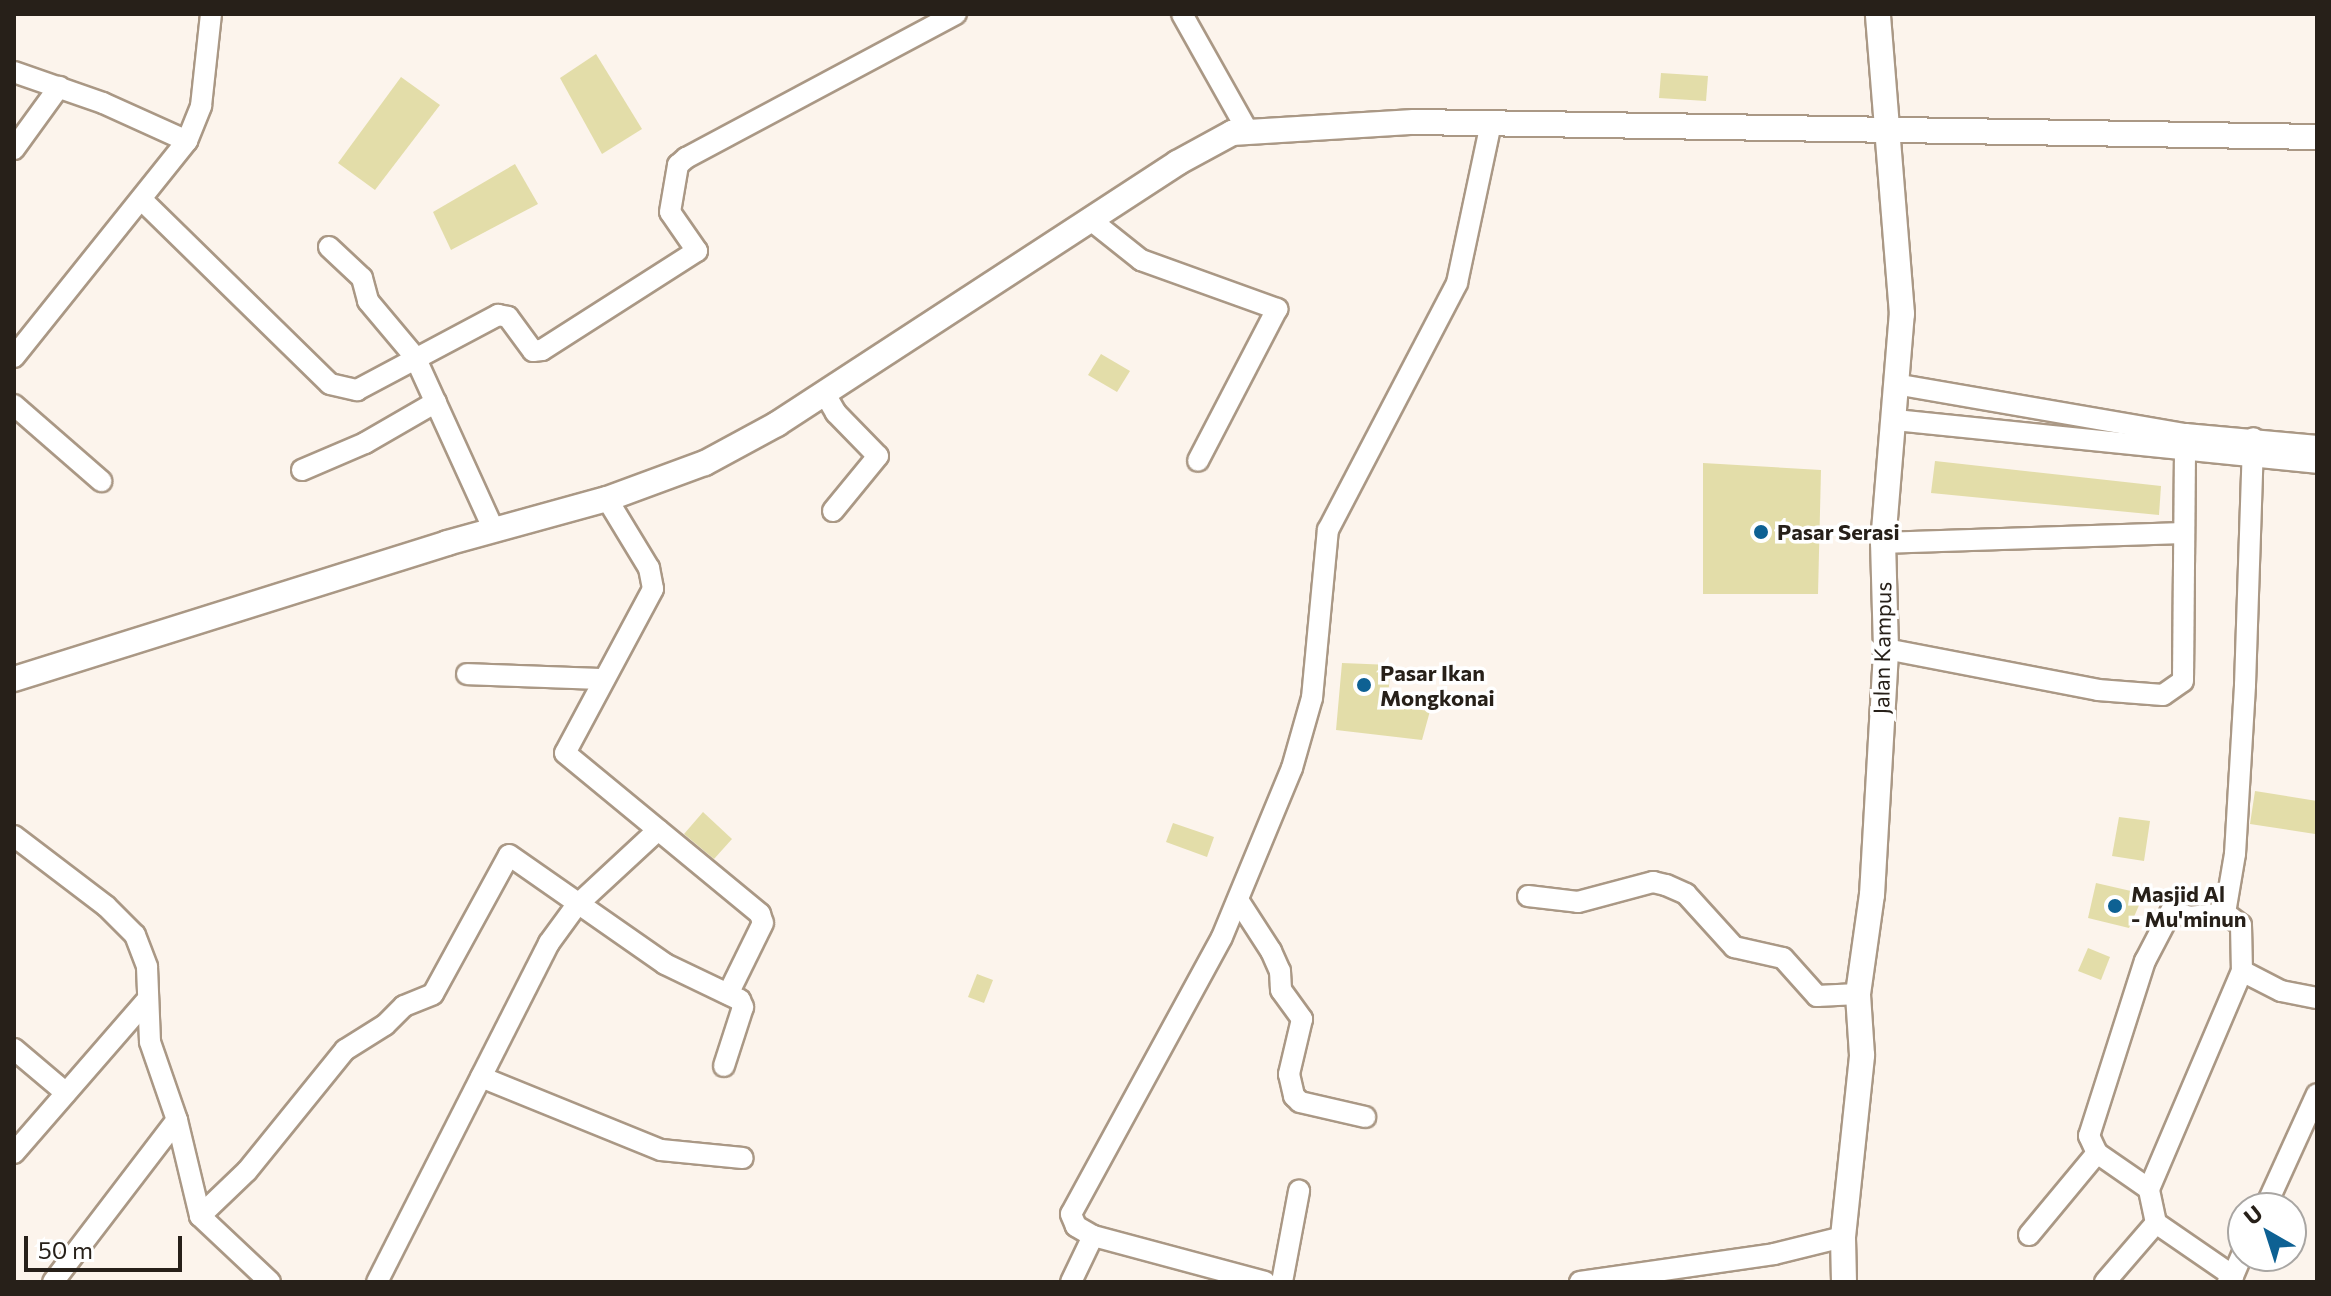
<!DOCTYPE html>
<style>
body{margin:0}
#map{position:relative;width:2331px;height:1296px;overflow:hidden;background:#fcf4ec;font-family:Commissioner,sans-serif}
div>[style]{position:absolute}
.building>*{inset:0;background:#e3dda9}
.roads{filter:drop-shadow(2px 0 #aa9885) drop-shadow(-2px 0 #aa9885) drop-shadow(0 2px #aa9885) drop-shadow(0 -2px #aa9885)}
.minor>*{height:20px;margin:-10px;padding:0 10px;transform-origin:10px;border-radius:10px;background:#fff}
.tertiary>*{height:24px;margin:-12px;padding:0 12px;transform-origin:12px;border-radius:12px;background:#fff}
.dots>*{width:22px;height:22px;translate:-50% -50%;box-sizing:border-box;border:4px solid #fff;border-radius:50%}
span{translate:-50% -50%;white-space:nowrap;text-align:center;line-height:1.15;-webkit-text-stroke:7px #fff;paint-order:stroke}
.poi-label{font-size:22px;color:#272019;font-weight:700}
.left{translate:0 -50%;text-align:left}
.street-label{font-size:22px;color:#272019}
.frame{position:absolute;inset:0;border:16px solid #272019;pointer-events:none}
.north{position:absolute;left:2227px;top:1192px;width:80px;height:80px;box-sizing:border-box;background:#fff;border:2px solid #a9a6a3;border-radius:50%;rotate:321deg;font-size:22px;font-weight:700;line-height:32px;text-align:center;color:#272019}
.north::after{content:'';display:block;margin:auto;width:28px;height:36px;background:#0e6193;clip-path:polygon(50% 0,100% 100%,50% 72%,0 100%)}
.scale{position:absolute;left:24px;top:1236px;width:158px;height:36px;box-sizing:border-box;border:4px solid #272019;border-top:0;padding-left:10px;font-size:24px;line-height:28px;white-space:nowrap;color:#272019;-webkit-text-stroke:6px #fff;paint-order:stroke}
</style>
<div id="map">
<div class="building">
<div style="clip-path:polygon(596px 54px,642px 129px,602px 154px,560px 78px)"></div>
<div style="clip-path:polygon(1661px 73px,1708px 76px,1706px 101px,1659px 98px)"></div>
<div style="clip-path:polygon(401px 77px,440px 105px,375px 190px,338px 163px)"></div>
<div style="clip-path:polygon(515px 164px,538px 204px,451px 250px,433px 212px)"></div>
<div style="clip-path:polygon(1101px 354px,1130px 371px,1117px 392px,1088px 375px)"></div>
<div style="clip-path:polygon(1935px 461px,2161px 486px,2159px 515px,1931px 493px)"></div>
<div style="clip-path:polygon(1703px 463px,1821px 470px,1818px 594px,1703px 594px)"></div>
<div style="clip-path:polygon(1342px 663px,1391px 665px,1387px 706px,1430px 711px,1422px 740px,1336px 730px)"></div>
<div style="clip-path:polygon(2255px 791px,2317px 801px,2315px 834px,2250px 824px)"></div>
<div style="clip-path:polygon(703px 812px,732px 839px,714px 859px,684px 834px)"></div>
<div style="clip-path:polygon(2119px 817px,2150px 821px,2144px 861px,2112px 856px)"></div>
<div style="clip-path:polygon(1173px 823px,1214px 837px,1207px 857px,1166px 842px)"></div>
<div style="clip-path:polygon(2096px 883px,2144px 894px,2129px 928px,2088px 918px)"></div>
<div style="clip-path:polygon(2088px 948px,2110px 957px,2101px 980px,2078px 971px)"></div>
<div style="clip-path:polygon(977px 974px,993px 980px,984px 1003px,968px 997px)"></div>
</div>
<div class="roads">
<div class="minor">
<div style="left:1182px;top:14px;width:133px;rotate:60.7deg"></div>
<div style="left:14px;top:72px;width:94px;rotate:19.2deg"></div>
<div style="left:103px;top:103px;width:92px;rotate:24.3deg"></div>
<div style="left:14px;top:149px;width:77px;rotate:-54deg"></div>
<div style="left:141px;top:199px;width:264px;rotate:44.4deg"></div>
<div style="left:330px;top:384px;width:28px;rotate:13deg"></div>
<div style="left:357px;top:390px;width:160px;rotate:-28deg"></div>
<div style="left:498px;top:315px;width:10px;rotate:11deg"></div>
<div style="left:508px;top:317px;width:42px;rotate:53.7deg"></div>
<div style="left:533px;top:351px;width:9px;rotate:-6deg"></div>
<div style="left:542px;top:350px;width:184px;rotate:-32.6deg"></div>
<div style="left:697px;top:251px;width:47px;rotate:-124.7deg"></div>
<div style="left:670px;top:212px;width:48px;rotate:-80.3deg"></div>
<div style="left:678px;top:165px;width:11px;rotate:-41deg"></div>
<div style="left:686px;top:158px;width:306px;rotate:-28.1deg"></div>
<div style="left:1092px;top:221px;width:63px;rotate:38.5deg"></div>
<div style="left:1141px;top:260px;width:145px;rotate:19.8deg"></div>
<div style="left:1277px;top:309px;width:171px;rotate:117.5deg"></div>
<div style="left:329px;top:247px;width:45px;rotate:43.2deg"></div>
<div style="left:362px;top:278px;width:24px;rotate:75deg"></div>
<div style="left:368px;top:301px;width:73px;rotate:50deg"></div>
<div style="left:415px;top:357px;width:190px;rotate:65.5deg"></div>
<div style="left:14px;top:357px;width:277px;rotate:-51.3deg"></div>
<div style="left:187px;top:141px;width:38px;rotate:-68deg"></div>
<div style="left:201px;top:106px;width:93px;rotate:-83.8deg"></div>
<div style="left:1895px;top:384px;width:294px;rotate:9.8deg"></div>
<div style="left:2185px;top:434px;width:133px;rotate:5.2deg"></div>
<div style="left:825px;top:394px;width:22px;rotate:60deg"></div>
<div style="left:836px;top:413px;width:60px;rotate:45.7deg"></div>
<div style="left:878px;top:456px;width:71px;rotate:129.3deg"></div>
<div style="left:14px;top:405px;width:116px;rotate:41.1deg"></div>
<div style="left:1895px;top:420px;width:424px;rotate:5.8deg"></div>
<div style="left:302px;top:470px;width:69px;rotate:-23.2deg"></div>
<div style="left:365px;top:443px;width:82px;rotate:-30deg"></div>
<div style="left:607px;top:499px;width:81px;rotate:58.7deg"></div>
<div style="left:649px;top:568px;width:21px;rotate:79deg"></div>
<div style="left:653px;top:589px;width:186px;rotate:118.2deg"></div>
<div style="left:565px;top:753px;width:253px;rotate:39.5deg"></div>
<div style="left:760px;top:914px;width:9px;rotate:72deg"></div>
<div style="left:763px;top:923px;width:79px;rotate:116.2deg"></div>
<div style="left:1883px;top:543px;width:298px;rotate:-1.9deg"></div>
<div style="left:1886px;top:649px;width:216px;rotate:10.9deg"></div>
<div style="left:2098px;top:690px;width:65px;rotate:4.4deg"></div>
<div style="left:2163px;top:695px;width:24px;rotate:-35deg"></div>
<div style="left:2183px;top:681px;width:247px;rotate:-89.5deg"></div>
<div style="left:467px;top:674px;width:137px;rotate:2.1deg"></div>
<div style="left:14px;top:836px;width:116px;rotate:37.3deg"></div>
<div style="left:106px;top:906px;width:41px;rotate:45deg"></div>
<div style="left:135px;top:935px;width:34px;rotate:69deg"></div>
<div style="left:147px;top:967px;width:75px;rotate:87.7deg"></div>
<div style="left:150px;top:1042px;width:83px;rotate:70.9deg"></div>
<div style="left:177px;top:1120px;width:99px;rotate:76.5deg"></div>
<div style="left:200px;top:1216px;width:96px;rotate:43.3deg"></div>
<div style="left:1528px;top:896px;width:50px;rotate:6.8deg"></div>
<div style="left:1578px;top:902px;width:78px;rotate:-14.9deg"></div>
<div style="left:1653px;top:882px;width:13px;rotate:13deg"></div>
<div style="left:1666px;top:885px;width:22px;rotate:24deg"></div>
<div style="left:1686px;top:894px;width:72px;rotate:47.8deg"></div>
<div style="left:1734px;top:947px;width:50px;rotate:12.7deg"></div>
<div style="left:1783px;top:958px;width:51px;rotate:48.2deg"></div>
<div style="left:1817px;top:996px;width:41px;rotate:-2.8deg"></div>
<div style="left:1238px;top:900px;width:61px;rotate:57.1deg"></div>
<div style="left:1271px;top:951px;width:22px;rotate:66deg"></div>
<div style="left:1280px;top:971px;width:19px;rotate:87deg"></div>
<div style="left:1281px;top:990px;width:36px;rotate:54deg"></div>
<div style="left:1302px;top:1019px;width:57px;rotate:103.3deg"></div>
<div style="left:1289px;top:1074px;width:23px;rotate:77deg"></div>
<div style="left:1294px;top:1096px;width:8px;rotate:45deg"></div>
<div style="left:1300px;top:1102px;width:67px;rotate:13deg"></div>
<div style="left:2225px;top:913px;width:20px;rotate:37deg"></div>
<div style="left:2241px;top:925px;width:46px;rotate:88.8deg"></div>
<div style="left:2242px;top:971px;width:44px;rotate:27.1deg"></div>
<div style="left:2281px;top:991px;width:37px;rotate:11deg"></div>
<div style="left:14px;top:1049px;width:68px;rotate:40.2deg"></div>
<div style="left:481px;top:1077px;width:194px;rotate:22.1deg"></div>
<div style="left:661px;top:1150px;width:82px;rotate:5.6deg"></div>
<div style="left:14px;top:1153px;width:201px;rotate:-49deg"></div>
<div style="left:2149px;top:1189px;width:237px;rotate:-66.9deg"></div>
<div style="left:2265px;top:1208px;width:125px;rotate:-65.5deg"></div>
<div style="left:200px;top:1216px;width:65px;rotate:-43.8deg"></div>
<div style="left:247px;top:1171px;width:156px;rotate:-51deg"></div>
<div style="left:345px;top:1050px;width:47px;rotate:-32deg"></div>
<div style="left:385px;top:1025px;width:27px;rotate:-45deg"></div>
<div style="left:404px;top:1006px;width:31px;rotate:-22deg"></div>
<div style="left:433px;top:994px;width:158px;rotate:-61.3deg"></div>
<div style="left:509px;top:855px;width:190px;rotate:34.9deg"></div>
<div style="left:665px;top:964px;width:83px;rotate:25.6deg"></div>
<div style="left:740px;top:1000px;width:8px;rotate:67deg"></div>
<div style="left:743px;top:1007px;width:62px;rotate:107.9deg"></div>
<div style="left:2029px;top:1235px;width:107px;rotate:-50.3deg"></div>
<div style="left:2233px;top:1276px;width:25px;rotate:-67deg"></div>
<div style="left:53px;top:1282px;width:204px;rotate:-52.6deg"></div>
<div style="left:377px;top:1282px;width:380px;rotate:-63.1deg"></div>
<div style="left:549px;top:943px;width:46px;rotate:-53.9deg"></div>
<div style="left:576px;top:906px;width:112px;rotate:-42.8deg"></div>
<div style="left:1071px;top:1282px;width:51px;rotate:-64.4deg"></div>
<div style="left:1265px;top:1282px;width:178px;rotate:-165deg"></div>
<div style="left:1093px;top:1236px;width:20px;rotate:-150deg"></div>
<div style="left:1076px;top:1226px;width:13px;rotate:-113deg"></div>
<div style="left:1071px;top:1214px;width:315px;rotate:-61.4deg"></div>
<div style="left:1222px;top:937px;width:183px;rotate:-67.5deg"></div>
<div style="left:1292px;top:768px;width:73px;rotate:-74.1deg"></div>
<div style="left:1312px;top:698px;width:169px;rotate:-84.6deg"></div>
<div style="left:1328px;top:530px;width:279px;rotate:-62.4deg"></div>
<div style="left:1457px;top:283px;width:164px;rotate:-78deg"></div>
<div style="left:1282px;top:1282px;width:93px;rotate:-79.4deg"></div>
<div style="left:1580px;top:1282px;width:196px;rotate:-8.2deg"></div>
<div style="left:1774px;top:1254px;width:71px;rotate:-13.8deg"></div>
<div style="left:2105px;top:1282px;width:78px;rotate:-49.2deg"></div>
<div style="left:2228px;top:1282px;width:8px;rotate:-50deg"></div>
<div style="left:2233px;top:1276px;width:93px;rotate:-145.5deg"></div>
<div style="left:2156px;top:1223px;width:35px;rotate:-102deg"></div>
<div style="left:2149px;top:1189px;width:63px;rotate:-145.3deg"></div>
<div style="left:2097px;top:1153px;width:19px;rotate:-115deg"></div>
<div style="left:2089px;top:1136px;width:184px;rotate:-72.3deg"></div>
<div style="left:2145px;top:961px;width:56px;rotate:-62.5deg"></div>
<div style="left:2171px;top:911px;width:19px;rotate:18deg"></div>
<div style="left:2189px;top:917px;width:36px;rotate:-6deg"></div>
<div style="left:2225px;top:913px;width:60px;rotate:-80.4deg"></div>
<div style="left:2235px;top:854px;width:169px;rotate:-86.6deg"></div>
<div style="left:2245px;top:685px;width:247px;rotate:-88.1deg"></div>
</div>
<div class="tertiary">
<div style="left:14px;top:679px;width:454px;rotate:-17.4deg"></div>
<div style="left:447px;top:543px;width:166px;rotate:-15.4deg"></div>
<div style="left:607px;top:499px;width:104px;rotate:-20.2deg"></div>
<div style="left:705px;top:463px;width:82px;rotate:-28.4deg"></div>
<div style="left:777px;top:424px;width:478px;rotate:-33.1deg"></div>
<div style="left:1177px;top:163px;width:63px;rotate:-28.6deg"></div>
<div style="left:1232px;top:133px;width:182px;rotate:-3.5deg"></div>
<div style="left:1414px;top:122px;width:903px;rotate:0.95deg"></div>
<div style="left:1844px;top:1282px;width:45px;rotate:-91.3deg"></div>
<div style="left:1843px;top:1237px;width:183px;rotate:-84deg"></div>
<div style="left:1862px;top:1055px;width:61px;rotate:-93.8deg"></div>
<div style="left:1858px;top:994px;width:100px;rotate:-82deg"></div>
<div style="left:1872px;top:895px;width:246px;rotate:-86.7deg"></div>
<div style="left:1886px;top:649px;width:106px;rotate:-91.6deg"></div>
<div style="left:1883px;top:543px;width:230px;rotate:-85.3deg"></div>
<div style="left:1902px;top:314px;width:301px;rotate:-94.6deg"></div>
</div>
</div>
<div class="dots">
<div style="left:1761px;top:532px;background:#0e6193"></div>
<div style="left:1364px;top:685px;background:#0e6193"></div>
<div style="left:2115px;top:906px;background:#0e6193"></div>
</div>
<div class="poi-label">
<span class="left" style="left:1777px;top:532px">Pasar Serasi</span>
<span class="left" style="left:1380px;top:685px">Pasar Ikan<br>Mongkonai</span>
<span class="left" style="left:2131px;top:906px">Masjid Al<br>- Mu'minun</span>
</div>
<div class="street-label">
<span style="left:1882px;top:648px;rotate:-89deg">Jalan Kampus</span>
</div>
<div class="frame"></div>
<div class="north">U</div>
<div class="scale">50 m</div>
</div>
